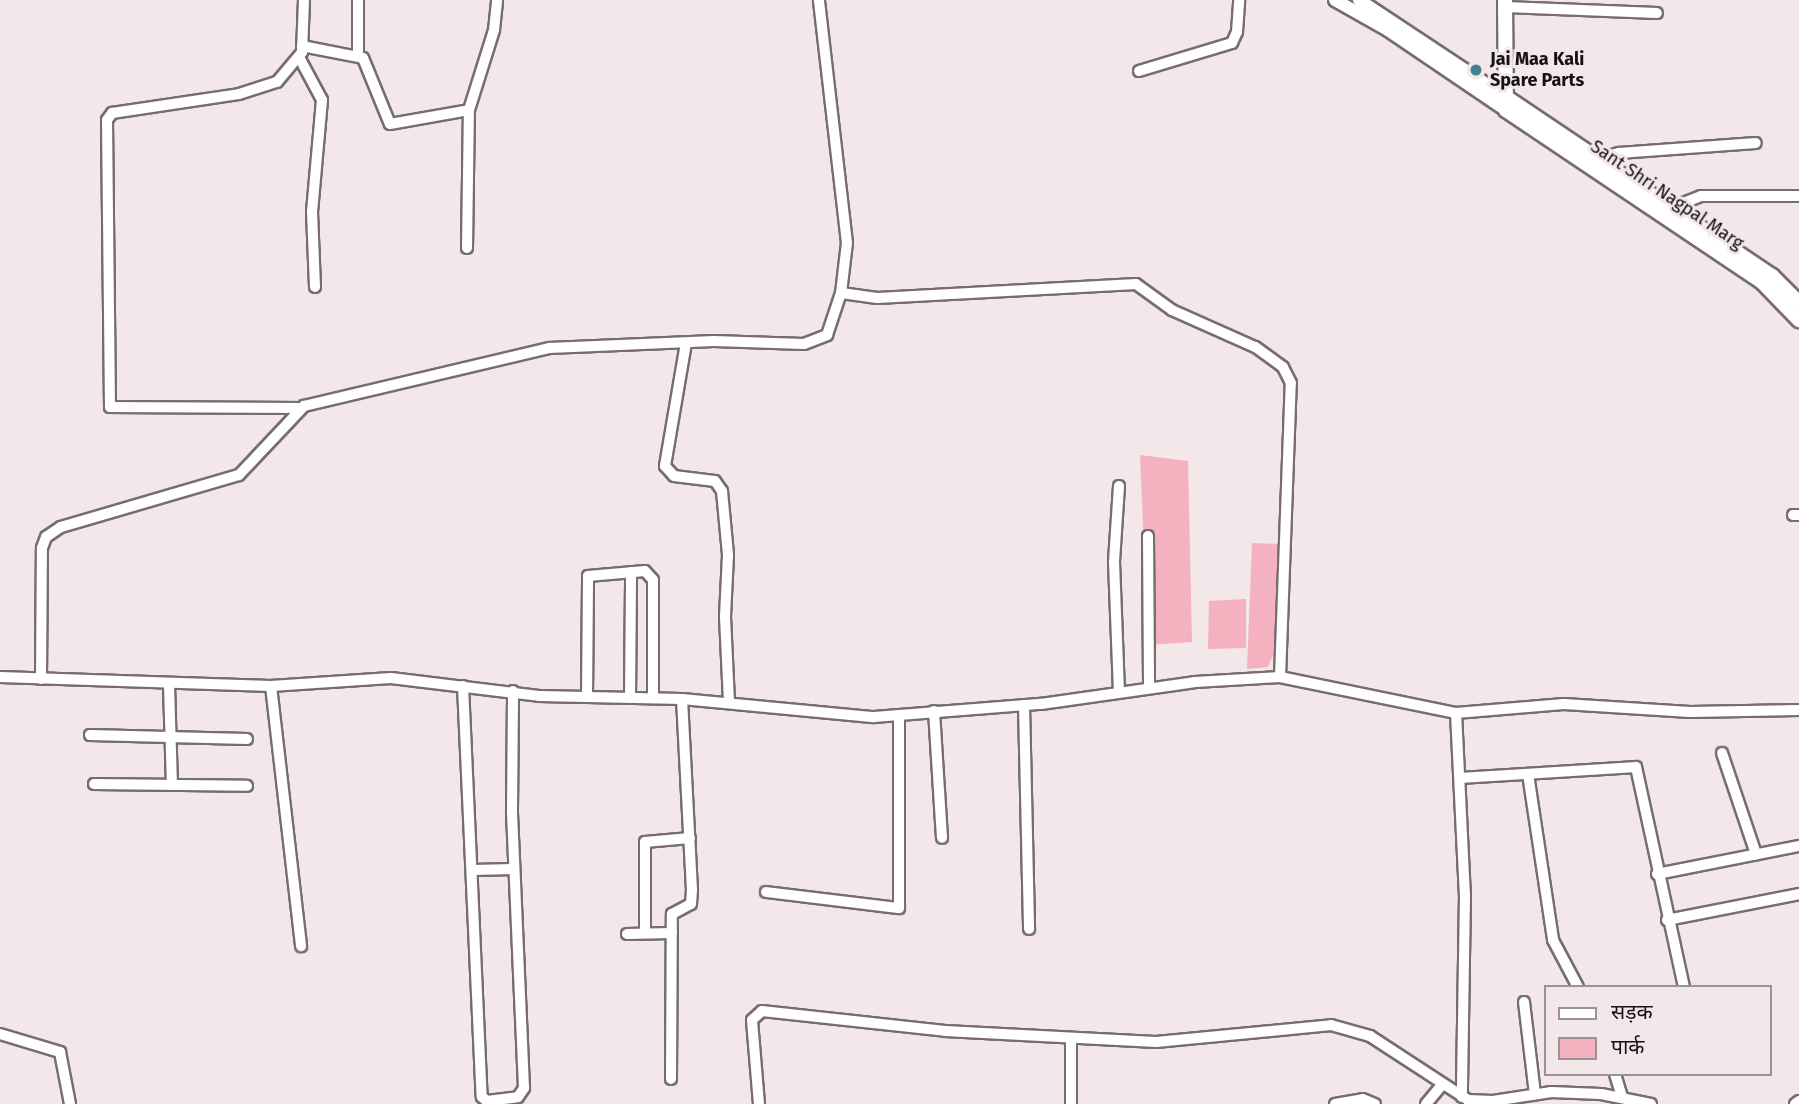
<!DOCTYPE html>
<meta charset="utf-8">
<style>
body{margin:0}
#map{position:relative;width:1799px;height:1104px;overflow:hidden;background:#f3e7e9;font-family:"Fira Sans","Noto Sans Devanagari",sans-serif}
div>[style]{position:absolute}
.green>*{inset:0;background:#f4b1c0}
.roads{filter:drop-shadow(2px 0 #766d6f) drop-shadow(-2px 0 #766d6f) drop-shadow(0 2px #766d6f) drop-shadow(0 -2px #766d6f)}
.minor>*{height:10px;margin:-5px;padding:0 5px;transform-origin:5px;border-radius:5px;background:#fff}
.tertiary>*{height:12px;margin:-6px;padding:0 6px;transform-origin:6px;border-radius:6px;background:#fff}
.secondary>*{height:14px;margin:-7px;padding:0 7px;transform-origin:7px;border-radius:7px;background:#fff}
.dots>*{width:19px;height:19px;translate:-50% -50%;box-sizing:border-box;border:4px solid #f3e7e9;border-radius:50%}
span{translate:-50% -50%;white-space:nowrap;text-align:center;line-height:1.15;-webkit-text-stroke:6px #f3e7e9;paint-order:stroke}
.poi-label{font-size:18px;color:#151212;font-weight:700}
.left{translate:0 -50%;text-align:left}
.street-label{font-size:18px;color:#151212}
.legend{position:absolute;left:1544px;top:985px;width:228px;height:91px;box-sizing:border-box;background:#f3e7e9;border:2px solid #9a9293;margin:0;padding:9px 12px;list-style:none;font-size:21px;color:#151212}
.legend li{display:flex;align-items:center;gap:14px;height:35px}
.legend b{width:35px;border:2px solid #9a9293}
</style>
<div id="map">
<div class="green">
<div style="clip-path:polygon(1140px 455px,1188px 461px,1192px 642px,1148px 645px)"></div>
<div style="clip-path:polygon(1252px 543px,1282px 544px,1274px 653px,1268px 667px,1247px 669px)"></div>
<div style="clip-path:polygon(1246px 599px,1246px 648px,1208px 649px,1209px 601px)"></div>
</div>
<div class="roads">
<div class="minor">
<div style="left:358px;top:0;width:54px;rotate:90deg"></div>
<div style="left:1505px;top:7px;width:152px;rotate:2.3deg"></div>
<div style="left:302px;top:46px;width:62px;rotate:11.1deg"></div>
<div style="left:363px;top:58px;width:71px;rotate:67.8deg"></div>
<div style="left:390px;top:124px;width:80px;rotate:-10deg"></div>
<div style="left:299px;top:57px;width:49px;rotate:61.9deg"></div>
<div style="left:322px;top:100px;width:112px;rotate:95.1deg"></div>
<div style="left:312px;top:212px;width:75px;rotate:87.7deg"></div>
<div style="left:1139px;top:71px;width:97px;rotate:-16.8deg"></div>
<div style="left:1232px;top:43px;width:12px;rotate:-66deg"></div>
<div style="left:1237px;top:32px;width:32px;rotate:-86deg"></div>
<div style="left:1599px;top:159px;width:21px;rotate:-17deg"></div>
<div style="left:1619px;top:153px;width:137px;rotate:-4.2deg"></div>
<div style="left:1671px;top:208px;width:32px;rotate:-22deg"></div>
<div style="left:1701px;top:196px;width:98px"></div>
<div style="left:467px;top:248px;width:138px;rotate:-89.2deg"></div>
<div style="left:469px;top:110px;width:84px;rotate:-72.6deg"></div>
<div style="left:494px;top:30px;width:30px;rotate:-84deg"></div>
<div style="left:686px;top:343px;width:125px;rotate:99.7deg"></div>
<div style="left:665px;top:466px;width:13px;rotate:48deg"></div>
<div style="left:674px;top:476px;width:41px;rotate:7deg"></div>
<div style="left:715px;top:481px;width:12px;rotate:55deg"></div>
<div style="left:722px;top:491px;width:64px;rotate:84.6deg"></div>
<div style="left:728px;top:555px;width:62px;rotate:92.8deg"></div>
<div style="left:725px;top:617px;width:85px;rotate:87.3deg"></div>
<div style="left:298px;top:408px;width:188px;rotate:-179.7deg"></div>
<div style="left:110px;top:407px;width:287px;rotate:-90.6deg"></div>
<div style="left:107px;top:120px;width:9px;rotate:-54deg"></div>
<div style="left:112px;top:113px;width:128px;rotate:-8.5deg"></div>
<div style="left:239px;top:94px;width:40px;rotate:-18deg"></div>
<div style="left:277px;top:82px;width:39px;rotate:-50deg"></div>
<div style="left:302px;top:52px;width:52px;rotate:-87.8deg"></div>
<div style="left:1119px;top:486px;width:76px;rotate:93.8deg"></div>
<div style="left:1114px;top:562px;width:130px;rotate:87.8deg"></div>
<div style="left:1793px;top:515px;width:6px"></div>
<div style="left:1148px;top:536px;width:152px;rotate:89.6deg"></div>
<div style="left:0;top:677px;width:271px;rotate:1.9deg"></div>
<div style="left:271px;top:686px;width:120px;rotate:-3.8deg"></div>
<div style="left:391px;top:678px;width:149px;rotate:6.9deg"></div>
<div style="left:539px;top:696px;width:143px;rotate:1.2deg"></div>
<div style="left:682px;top:699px;width:193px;rotate:5.4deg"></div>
<div style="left:874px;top:717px;width:168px;rotate:-4.5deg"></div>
<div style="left:1041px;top:704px;width:156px;rotate:-8.1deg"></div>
<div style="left:1195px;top:682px;width:85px;rotate:-3.4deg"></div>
<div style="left:1280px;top:677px;width:294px;rotate:-87.9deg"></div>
<div style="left:1291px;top:383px;width:18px;rotate:-117deg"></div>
<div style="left:1283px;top:367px;width:34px;rotate:-144deg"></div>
<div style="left:1255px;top:347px;width:91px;rotate:-156deg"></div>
<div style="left:1172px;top:310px;width:44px;rotate:-144.2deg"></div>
<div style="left:1136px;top:284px;width:259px;rotate:176.9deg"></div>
<div style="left:877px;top:298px;width:36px;rotate:-172deg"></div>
<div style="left:1280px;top:677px;width:180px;rotate:11.6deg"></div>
<div style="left:1456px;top:713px;width:108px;rotate:-4.8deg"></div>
<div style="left:1564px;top:704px;width:126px;rotate:3.6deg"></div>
<div style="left:1690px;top:712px;width:109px;rotate:-1.1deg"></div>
<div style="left:41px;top:679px;width:131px;rotate:-89.6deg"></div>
<div style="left:42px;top:548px;width:12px;rotate:-70deg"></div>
<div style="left:46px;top:537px;width:18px;rotate:-34deg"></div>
<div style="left:61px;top:527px;width:185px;rotate:-16.3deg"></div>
<div style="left:239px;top:475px;width:95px;rotate:-46.7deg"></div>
<div style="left:304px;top:406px;width:252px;rotate:-13.3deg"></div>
<div style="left:549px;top:348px;width:165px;rotate:-2.4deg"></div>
<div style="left:714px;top:341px;width:90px;rotate:1.9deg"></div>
<div style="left:804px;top:344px;width:25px;rotate:-21deg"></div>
<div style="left:827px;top:335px;width:44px;rotate:-71.6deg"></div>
<div style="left:841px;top:293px;width:50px;rotate:-83.2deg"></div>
<div style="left:847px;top:243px;width:245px;rotate:-96.6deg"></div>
<div style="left:169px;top:685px;width:100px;rotate:88.3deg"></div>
<div style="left:271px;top:686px;width:262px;rotate:83.4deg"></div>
<div style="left:463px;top:686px;width:411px;rotate:87.4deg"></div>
<div style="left:482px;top:1097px;width:6px;rotate:39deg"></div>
<div style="left:487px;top:1101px;width:31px;rotate:-7deg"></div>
<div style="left:518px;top:1097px;width:11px;rotate:-56deg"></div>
<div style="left:524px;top:1088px;width:277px;rotate:-92.5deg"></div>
<div style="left:512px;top:811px;width:120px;rotate:-89.5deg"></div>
<div style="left:587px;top:697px;width:121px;rotate:-89.5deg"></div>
<div style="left:588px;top:576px;width:57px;rotate:-5deg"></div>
<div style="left:645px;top:571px;width:12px;rotate:48deg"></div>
<div style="left:653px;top:580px;width:118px;rotate:90deg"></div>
<div style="left:630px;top:698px;width:126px;rotate:-89.5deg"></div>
<div style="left:1024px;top:705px;width:224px;rotate:88.7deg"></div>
<div style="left:934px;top:711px;width:127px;rotate:86.4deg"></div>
<div style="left:1456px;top:713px;width:182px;rotate:87.2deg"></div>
<div style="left:1465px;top:895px;width:202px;rotate:90.9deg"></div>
<div style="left:90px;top:735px;width:157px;rotate:1.5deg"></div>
<div style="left:1722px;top:753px;width:107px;rotate:71.4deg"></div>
<div style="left:1528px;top:774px;width:168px;rotate:81.4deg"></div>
<div style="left:1553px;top:940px;width:53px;rotate:62deg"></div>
<div style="left:1461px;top:778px;width:175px;rotate:-3.6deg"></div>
<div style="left:1636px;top:767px;width:225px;rotate:77.7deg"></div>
<div style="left:94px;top:784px;width:153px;rotate:0.7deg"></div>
<div style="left:472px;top:870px;width:42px;rotate:-1.4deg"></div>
<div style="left:1657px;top:874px;width:145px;rotate:-11.2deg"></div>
<div style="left:766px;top:892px;width:134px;rotate:6.9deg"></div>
<div style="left:899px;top:908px;width:193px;rotate:-90deg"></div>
<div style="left:1667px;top:920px;width:135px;rotate:-11.1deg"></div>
<div style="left:645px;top:933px;width:91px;rotate:-90deg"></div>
<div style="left:645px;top:842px;width:45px;rotate:-5.1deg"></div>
<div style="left:627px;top:934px;width:45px;rotate:-1.3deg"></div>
<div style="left:1524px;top:1002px;width:93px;rotate:83.2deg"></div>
<div style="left:0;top:1034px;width:63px;rotate:16.7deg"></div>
<div style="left:60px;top:1052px;width:53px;rotate:79.1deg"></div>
<div style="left:1071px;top:1039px;width:65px;rotate:90deg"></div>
<div style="left:1615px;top:1074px;width:24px;rotate:73deg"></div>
<div style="left:671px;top:1079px;width:165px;rotate:-89.7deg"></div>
<div style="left:672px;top:914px;width:21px;rotate:-28deg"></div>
<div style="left:691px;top:904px;width:14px;rotate:-86deg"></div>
<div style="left:692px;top:890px;width:191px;rotate:-93deg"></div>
<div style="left:759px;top:1104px;width:84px;rotate:-94.8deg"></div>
<div style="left:752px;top:1020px;width:13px;rotate:-42deg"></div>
<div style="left:762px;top:1011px;width:184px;rotate:6.2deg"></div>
<div style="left:945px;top:1031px;width:211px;rotate:3deg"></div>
<div style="left:1156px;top:1042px;width:176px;rotate:-5.5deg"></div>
<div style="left:1331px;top:1025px;width:41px;rotate:15.8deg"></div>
<div style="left:1370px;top:1036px;width:117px;rotate:33.1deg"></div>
<div style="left:1468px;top:1100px;width:25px;rotate:2deg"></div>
<div style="left:1493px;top:1101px;width:59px;rotate:-8.8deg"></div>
<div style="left:1551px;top:1092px;width:50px;rotate:2.3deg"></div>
<div style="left:1601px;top:1094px;width:51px;rotate:11.3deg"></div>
<div style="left:1335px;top:1104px;width:28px;rotate:-10deg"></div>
<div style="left:1363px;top:1099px;width:13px;rotate:23deg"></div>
<div style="left:1426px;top:1104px;width:26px;rotate:-50deg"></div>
<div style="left:1795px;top:1104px;width:5px;rotate:-37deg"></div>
</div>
<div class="tertiary">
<div style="left:1335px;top:0;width:61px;rotate:29.5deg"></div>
<div style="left:1388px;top:30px;width:143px;rotate:34.1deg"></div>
<div style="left:1359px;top:0;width:178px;rotate:33.5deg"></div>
</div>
<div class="secondary">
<div style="left:1505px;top:0;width:110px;rotate:89.5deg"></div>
<div style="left:1506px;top:110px;width:310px;rotate:33.9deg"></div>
<div style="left:1763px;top:283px;width:52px;rotate:45.8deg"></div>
<div style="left:1507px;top:98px;width:319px;rotate:33.9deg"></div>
<div style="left:1772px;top:276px;width:38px;rotate:45deg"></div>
</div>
</div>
<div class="dots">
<div style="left:1476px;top:70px;background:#3f8392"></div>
</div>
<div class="poi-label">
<span class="left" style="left:1490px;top:70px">Jai Maa Kali<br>Spare Parts</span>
</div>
<div class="street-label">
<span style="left:1667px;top:195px;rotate:34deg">Sant Shri Nagpal Marg</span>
</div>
<ul class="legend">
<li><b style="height:9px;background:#fff"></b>सड़क</li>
<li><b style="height:19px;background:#f4b1c0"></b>पार्क</li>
</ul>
</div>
